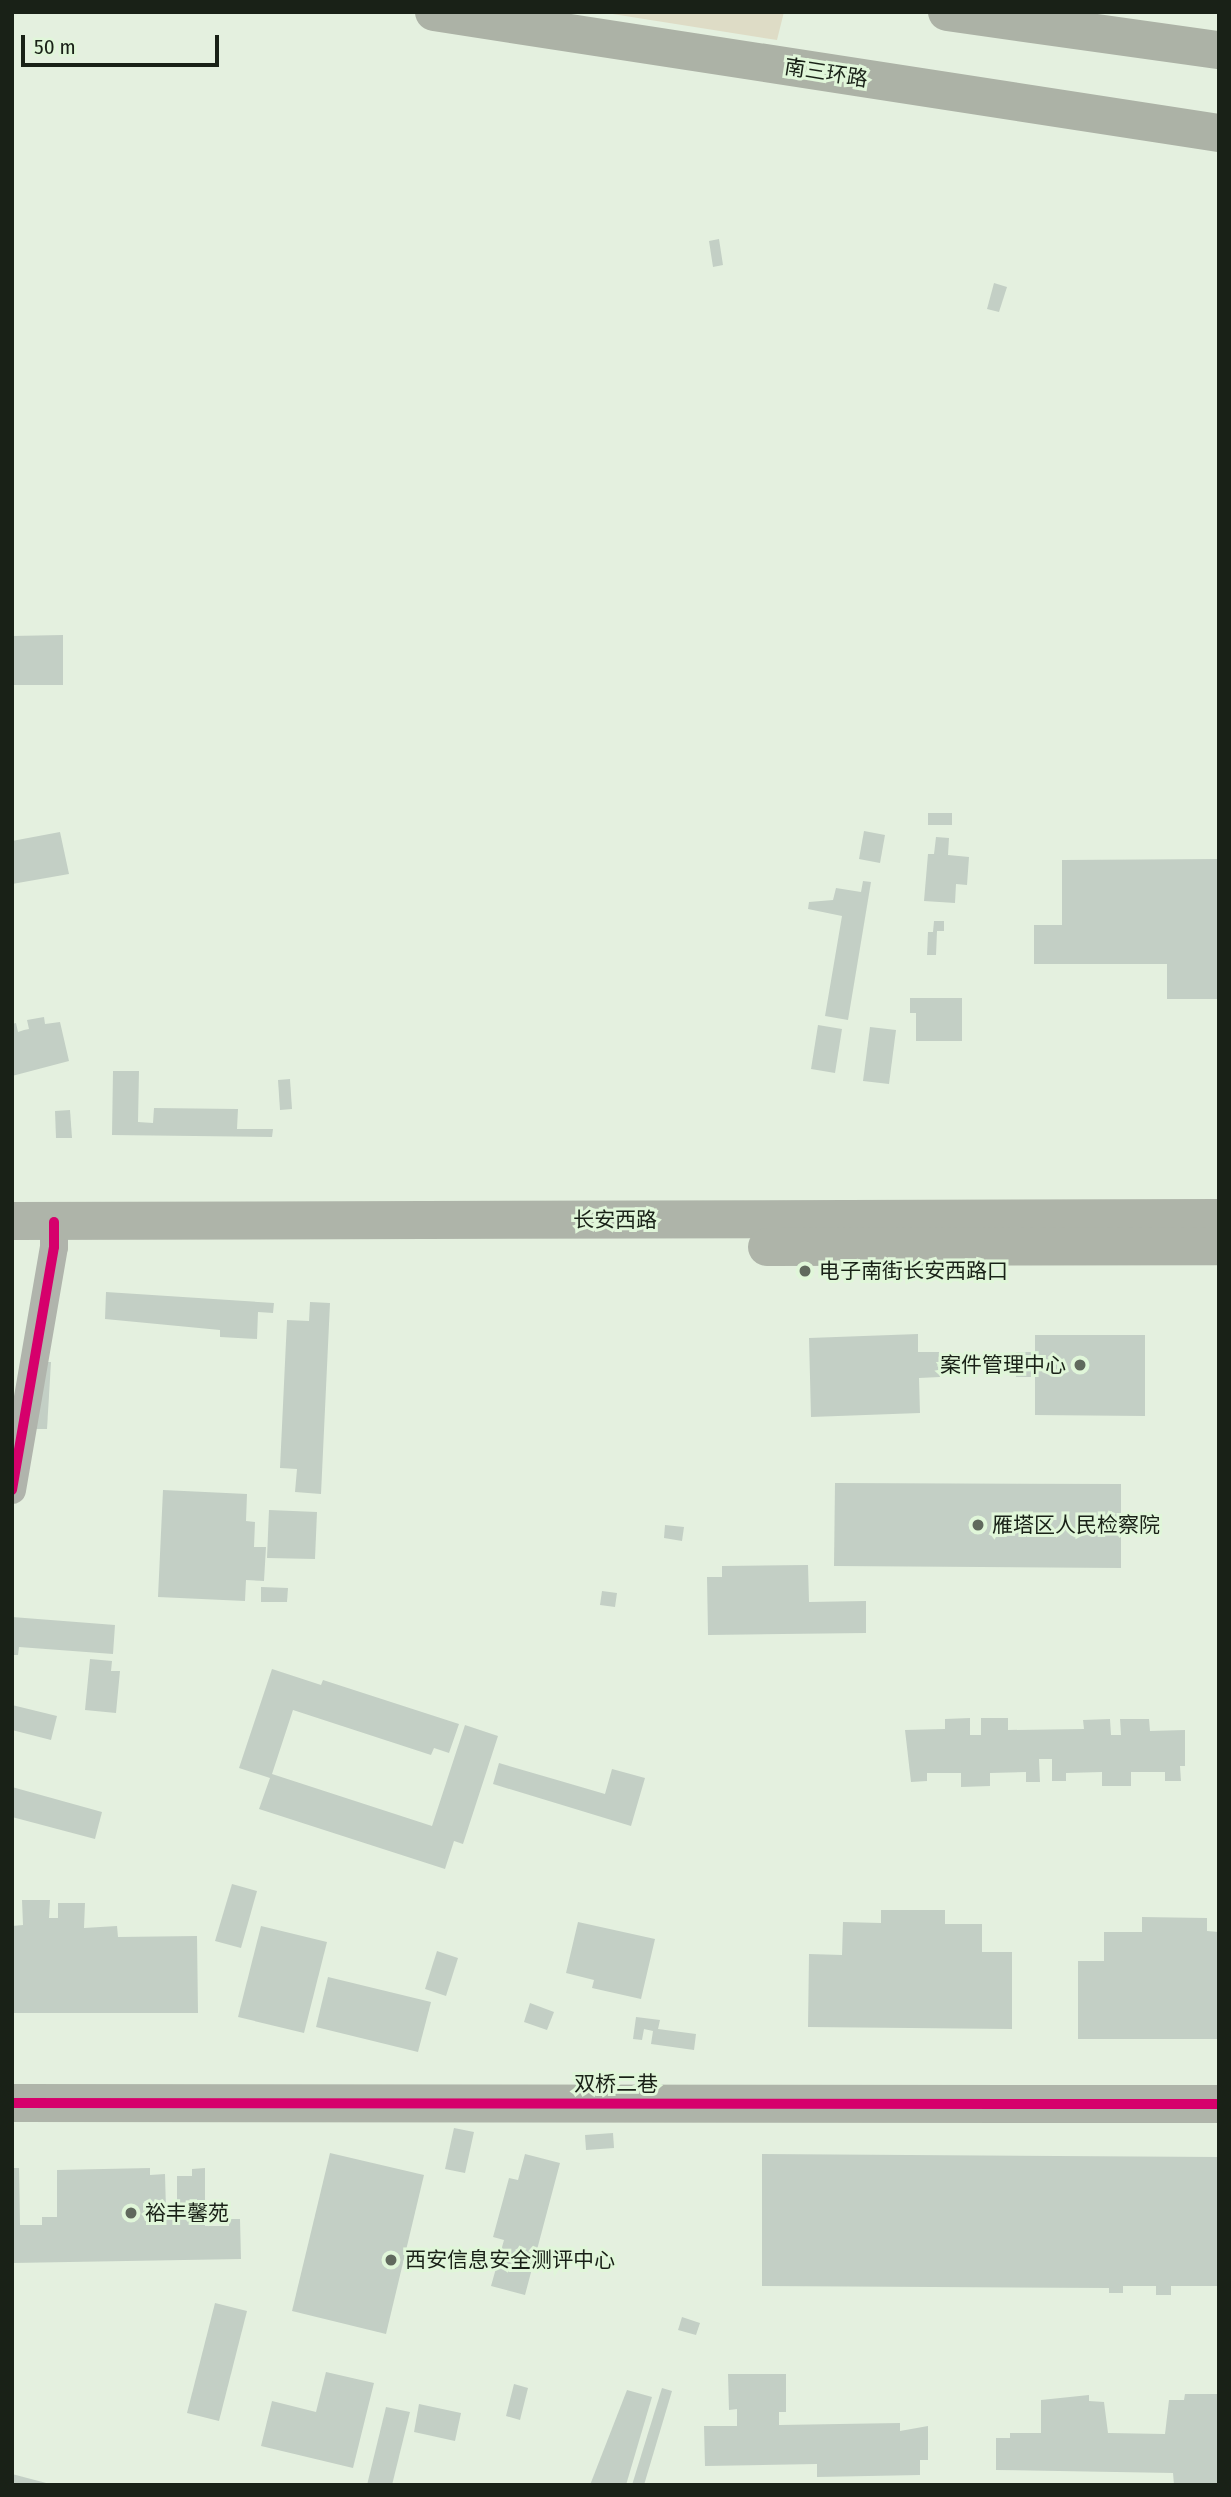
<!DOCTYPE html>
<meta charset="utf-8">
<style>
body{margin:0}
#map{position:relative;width:1231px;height:2497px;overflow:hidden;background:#e4f0df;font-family:"Fira Sans Condensed","Noto Sans SC",sans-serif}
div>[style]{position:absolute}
.green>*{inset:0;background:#dedcc6}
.building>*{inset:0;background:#c3cfc5}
.street>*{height:28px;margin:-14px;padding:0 14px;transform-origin:14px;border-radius:14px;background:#b0b4ac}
.secondary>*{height:38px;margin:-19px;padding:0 19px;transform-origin:19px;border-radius:19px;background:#aeb4a9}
.highway>*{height:38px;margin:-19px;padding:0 19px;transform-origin:19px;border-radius:19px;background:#acb2a6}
.cycleway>*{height:10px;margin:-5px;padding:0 5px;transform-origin:5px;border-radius:5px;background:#d6006c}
.dots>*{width:19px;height:19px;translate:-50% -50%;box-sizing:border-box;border:4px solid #e0f6d9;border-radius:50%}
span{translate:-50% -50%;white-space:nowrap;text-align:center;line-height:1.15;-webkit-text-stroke:6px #e0f6d9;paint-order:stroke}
.street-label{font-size:21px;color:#192117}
.poi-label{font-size:21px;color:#192117}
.left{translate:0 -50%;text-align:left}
.right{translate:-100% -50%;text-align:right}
.frame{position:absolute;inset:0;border:14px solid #192117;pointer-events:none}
.scale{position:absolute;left:21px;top:35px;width:198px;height:32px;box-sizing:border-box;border:4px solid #192117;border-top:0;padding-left:9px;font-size:21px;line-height:24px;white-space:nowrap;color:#192117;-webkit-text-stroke:5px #e0f6d9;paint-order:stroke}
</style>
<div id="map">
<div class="green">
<div style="clip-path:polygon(600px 12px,784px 12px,777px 40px)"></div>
</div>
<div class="building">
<div style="clip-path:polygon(719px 239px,723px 265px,713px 267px,709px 241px)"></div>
<div style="clip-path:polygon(994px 283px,1007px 287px,999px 312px,987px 309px)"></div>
<div style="clip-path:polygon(63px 635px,63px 685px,12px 685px,12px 636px)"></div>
<div style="clip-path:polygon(928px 813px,952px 813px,952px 825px,928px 825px)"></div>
<div style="clip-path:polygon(864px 831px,885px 835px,880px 863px,859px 859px)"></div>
<div style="clip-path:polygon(60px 832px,69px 874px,12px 884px,12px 841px)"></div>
<div style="clip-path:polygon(936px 837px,949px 838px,948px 855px,969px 857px,967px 885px,956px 884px,955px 903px,924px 901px,928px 854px,934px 854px)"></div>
<div style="clip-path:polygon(1219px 859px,1219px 999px,1167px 999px,1167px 964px,1034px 964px,1034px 925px,1062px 925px,1062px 860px)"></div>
<div style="clip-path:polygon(863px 881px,871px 882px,848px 1020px,825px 1016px,842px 916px,808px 909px,809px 902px,833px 900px,836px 888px,861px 892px)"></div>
<div style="clip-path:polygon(934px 921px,944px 921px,944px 931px,937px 931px,936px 955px,927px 955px,928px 932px,933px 932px)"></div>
<div style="clip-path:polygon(910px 998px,962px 998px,962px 1041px,916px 1041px,916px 1013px,910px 1013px)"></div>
<div style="clip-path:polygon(44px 1017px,45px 1024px,60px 1022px,69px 1061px,12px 1076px,12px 1024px,16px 1023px,18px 1032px,24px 1030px,29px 1029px,27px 1020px)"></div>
<div style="clip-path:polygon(818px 1025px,842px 1029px,835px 1073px,811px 1069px)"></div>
<div style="clip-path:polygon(870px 1027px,896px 1030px,889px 1084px,863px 1081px)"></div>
<div style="clip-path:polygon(113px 1071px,139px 1071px,138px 1122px,153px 1123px,154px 1108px,238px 1109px,237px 1129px,273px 1129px,272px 1137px,112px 1135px)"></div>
<div style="clip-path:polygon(290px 1079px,292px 1109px,280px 1110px,278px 1080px)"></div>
<div style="clip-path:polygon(70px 1110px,72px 1138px,56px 1138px,55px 1111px)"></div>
<div style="clip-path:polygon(106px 1292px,274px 1303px,273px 1313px,258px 1312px,257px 1339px,220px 1337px,220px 1330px,105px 1319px)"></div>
<div style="clip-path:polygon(310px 1302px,330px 1303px,321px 1494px,295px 1492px,297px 1469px,280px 1468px,287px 1320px,309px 1321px)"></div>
<div style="clip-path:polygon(918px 1334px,918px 1352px,939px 1352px,940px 1377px,919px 1378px,920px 1413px,811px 1417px,809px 1338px)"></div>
<div style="clip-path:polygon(1035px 1335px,1145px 1335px,1145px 1416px,1035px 1415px,1035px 1377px,1016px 1377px,1016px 1352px,1035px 1352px)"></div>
<div style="clip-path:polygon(35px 1362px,51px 1362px,47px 1429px,35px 1429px)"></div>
<div style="clip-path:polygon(835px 1483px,1121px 1484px,1121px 1568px,834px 1566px)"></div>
<div style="clip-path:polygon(163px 1490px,247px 1494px,246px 1521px,255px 1522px,254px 1547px,266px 1547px,264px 1581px,246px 1580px,245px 1601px,158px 1597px)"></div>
<div style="clip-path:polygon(269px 1510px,317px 1512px,315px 1559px,267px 1558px)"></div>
<div style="clip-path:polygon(665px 1525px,684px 1527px,682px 1541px,664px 1538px)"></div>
<div style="clip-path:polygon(808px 1565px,809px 1602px,866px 1601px,866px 1633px,708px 1635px,707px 1577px,722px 1577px,722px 1566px)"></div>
<div style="clip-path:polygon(261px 1587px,288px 1588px,287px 1602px,261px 1602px)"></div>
<div style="clip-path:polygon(602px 1591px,617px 1593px,615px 1607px,600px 1605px)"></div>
<div style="clip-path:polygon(12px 1617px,115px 1625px,113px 1654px,19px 1647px,18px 1655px,12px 1655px)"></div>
<div style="clip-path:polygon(90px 1659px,112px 1661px,111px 1671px,120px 1671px,116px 1713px,85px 1710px)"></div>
<div style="clip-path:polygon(272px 1669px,321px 1685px,323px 1680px,459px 1724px,449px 1753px,434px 1748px,431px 1755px,293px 1710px,272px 1774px,432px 1826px,465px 1725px,498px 1736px,463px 1844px,454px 1841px,445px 1869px,259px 1809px,270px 1778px,239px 1768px)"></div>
<div style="clip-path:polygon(12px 1705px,57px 1716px,51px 1740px,12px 1730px)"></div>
<div style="clip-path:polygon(970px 1718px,970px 1735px,981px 1735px,981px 1718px,1008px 1718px,1008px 1730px,1084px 1729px,1083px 1720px,1110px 1719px,1111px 1735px,1121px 1735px,1120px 1719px,1149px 1719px,1150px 1731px,1185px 1730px,1185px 1766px,1180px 1766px,1181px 1781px,1165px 1781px,1165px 1772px,1131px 1772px,1131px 1786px,1102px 1786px,1102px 1772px,1066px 1773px,1066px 1781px,1052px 1781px,1052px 1759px,1039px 1759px,1040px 1782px,1026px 1782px,1026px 1772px,990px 1773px,990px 1786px,961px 1787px,961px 1773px,927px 1773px,927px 1781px,911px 1782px,905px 1730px,945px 1729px,945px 1719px)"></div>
<div style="clip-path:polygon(499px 1763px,605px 1794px,612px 1769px,645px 1778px,631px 1826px,493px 1784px)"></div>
<div style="clip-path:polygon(12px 1787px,102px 1812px,95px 1839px,12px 1817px)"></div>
<div style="clip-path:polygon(232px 1884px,257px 1891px,241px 1948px,215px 1941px)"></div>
<div style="clip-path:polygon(22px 1900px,50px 1900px,49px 1918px,58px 1918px,58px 1903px,85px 1903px,84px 1928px,117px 1926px,118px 1937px,197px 1936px,198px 2013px,12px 2013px,12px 1926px,23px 1925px)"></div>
<div style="clip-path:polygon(881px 1910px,945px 1910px,945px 1924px,982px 1924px,982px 1952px,1012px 1952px,1012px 2029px,808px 2027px,809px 1954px,842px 1955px,843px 1922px,881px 1923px)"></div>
<div style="clip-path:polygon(1142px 1917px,1207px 1918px,1207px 1931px,1219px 1932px,1219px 2039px,1078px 2039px,1078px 1961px,1104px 1961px,1104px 1932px,1142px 1932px)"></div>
<div style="clip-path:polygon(578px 1922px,655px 1939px,641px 1999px,592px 1988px,594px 1980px,566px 1973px)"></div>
<div style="clip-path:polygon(261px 1926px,327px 1942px,304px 2033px,238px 2017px)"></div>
<div style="clip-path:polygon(437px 1951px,458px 1958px,446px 1996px,425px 1989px)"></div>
<div style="clip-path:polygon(328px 1977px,431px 2002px,418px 2052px,316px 2027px)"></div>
<div style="clip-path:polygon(530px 2003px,554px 2012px,547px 2030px,524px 2022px)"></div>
<div style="clip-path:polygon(636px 2017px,660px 2020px,658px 2029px,696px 2034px,694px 2050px,651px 2044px,653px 2031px,644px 2029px,642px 2040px,633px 2039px)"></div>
<div style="clip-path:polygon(454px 2128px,474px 2132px,465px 2173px,445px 2169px)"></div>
<div style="clip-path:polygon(613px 2133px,614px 2148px,586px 2150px,585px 2135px)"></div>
<div style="clip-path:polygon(330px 2153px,424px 2175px,386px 2334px,292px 2311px)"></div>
<div style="clip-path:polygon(525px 2154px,560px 2163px,525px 2295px,491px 2286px,504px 2240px,493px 2237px,509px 2178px,518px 2180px)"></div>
<div style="clip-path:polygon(762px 2154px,1219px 2157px,1219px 2286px,1171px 2286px,1171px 2295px,1156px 2295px,1156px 2286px,1123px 2286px,1123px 2293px,1109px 2293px,1109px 2288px,762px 2286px)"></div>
<div style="clip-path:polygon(12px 2168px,19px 2168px,20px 2225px,42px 2225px,42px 2217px,57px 2217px,57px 2170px,150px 2168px,150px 2175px,165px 2174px,166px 2210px,177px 2209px,177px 2176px,192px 2176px,192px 2169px,205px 2168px,205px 2226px,229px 2226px,229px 2219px,240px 2219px,241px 2259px,12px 2263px)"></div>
<div style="clip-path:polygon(215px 2303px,247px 2311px,219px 2421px,187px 2413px)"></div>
<div style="clip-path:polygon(682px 2317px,700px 2323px,696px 2335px,678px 2330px)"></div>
<div style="clip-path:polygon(326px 2372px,374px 2383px,353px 2468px,261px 2446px,272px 2401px,316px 2412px)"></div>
<div style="clip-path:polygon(728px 2374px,786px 2374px,786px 2412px,779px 2412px,779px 2425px,900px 2423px,900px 2431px,928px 2426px,928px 2460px,920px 2460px,920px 2475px,817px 2477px,817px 2464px,705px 2466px,704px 2426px,737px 2426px,737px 2409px,729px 2410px)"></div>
<div style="clip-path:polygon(514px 2384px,528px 2388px,520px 2420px,506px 2416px)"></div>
<div style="clip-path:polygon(662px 2388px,672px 2391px,644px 2485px,632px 2485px)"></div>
<div style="clip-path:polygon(627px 2390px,652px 2397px,626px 2485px,590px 2485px)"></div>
<div style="clip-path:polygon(1185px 2394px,1219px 2394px,1219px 2485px,1174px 2485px,1173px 2473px,996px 2470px,996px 2438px,1010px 2438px,1010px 2433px,1041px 2433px,1041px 2400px,1089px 2395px,1089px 2401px,1104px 2402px,1108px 2433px,1165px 2434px,1169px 2400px,1184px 2400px)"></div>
<div style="clip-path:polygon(419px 2404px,461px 2413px,455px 2441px,414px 2432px)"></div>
<div style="clip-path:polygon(386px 2407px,410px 2412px,392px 2485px,367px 2485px)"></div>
<div style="clip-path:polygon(12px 2474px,50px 2484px,50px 2485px,12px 2485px)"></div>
</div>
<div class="street">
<div style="left:12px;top:1490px;width:247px;rotate:-80.2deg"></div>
<div style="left:54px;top:1247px;width:25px;rotate:-90deg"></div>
</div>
<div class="secondary">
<div style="left:12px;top:1221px;width:1207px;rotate:-0.14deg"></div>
<div style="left:767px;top:1247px;width:452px;rotate:-0.1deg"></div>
<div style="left:12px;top:2103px;width:1207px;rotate:0.05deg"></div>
</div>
<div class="highway">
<div style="left:434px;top:12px;width:794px;rotate:8.76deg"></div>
<div style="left:947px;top:12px;width:275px;rotate:8deg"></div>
</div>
<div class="cycleway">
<div style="left:12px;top:1490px;width:247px;rotate:-80.2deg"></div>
<div style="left:54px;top:1247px;width:25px;rotate:-90deg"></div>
<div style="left:12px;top:2103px;width:1207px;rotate:0.05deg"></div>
</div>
<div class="dots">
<div style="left:805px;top:1271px;background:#60695d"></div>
<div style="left:1080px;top:1365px;background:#60695d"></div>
<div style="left:978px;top:1525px;background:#60695d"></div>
<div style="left:131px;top:2213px;background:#60695d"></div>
<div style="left:391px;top:2260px;background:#60695d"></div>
</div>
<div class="street-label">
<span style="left:826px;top:73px;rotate:9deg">南三环路</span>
<span style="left:615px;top:1220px">长安西路</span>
<span style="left:616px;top:2084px">双桥二巷</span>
</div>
<div class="poi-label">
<span class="left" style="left:819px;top:1271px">电子南街长安西路口</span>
<span class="right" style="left:1066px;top:1365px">案件管理中心</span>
<span class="left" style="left:992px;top:1525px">雁塔区人民检察院</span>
<span class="left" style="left:145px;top:2213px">裕丰馨苑</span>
<span class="left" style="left:405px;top:2260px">西安信息安全测评中心</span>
</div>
<div class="frame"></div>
<div class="scale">50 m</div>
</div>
